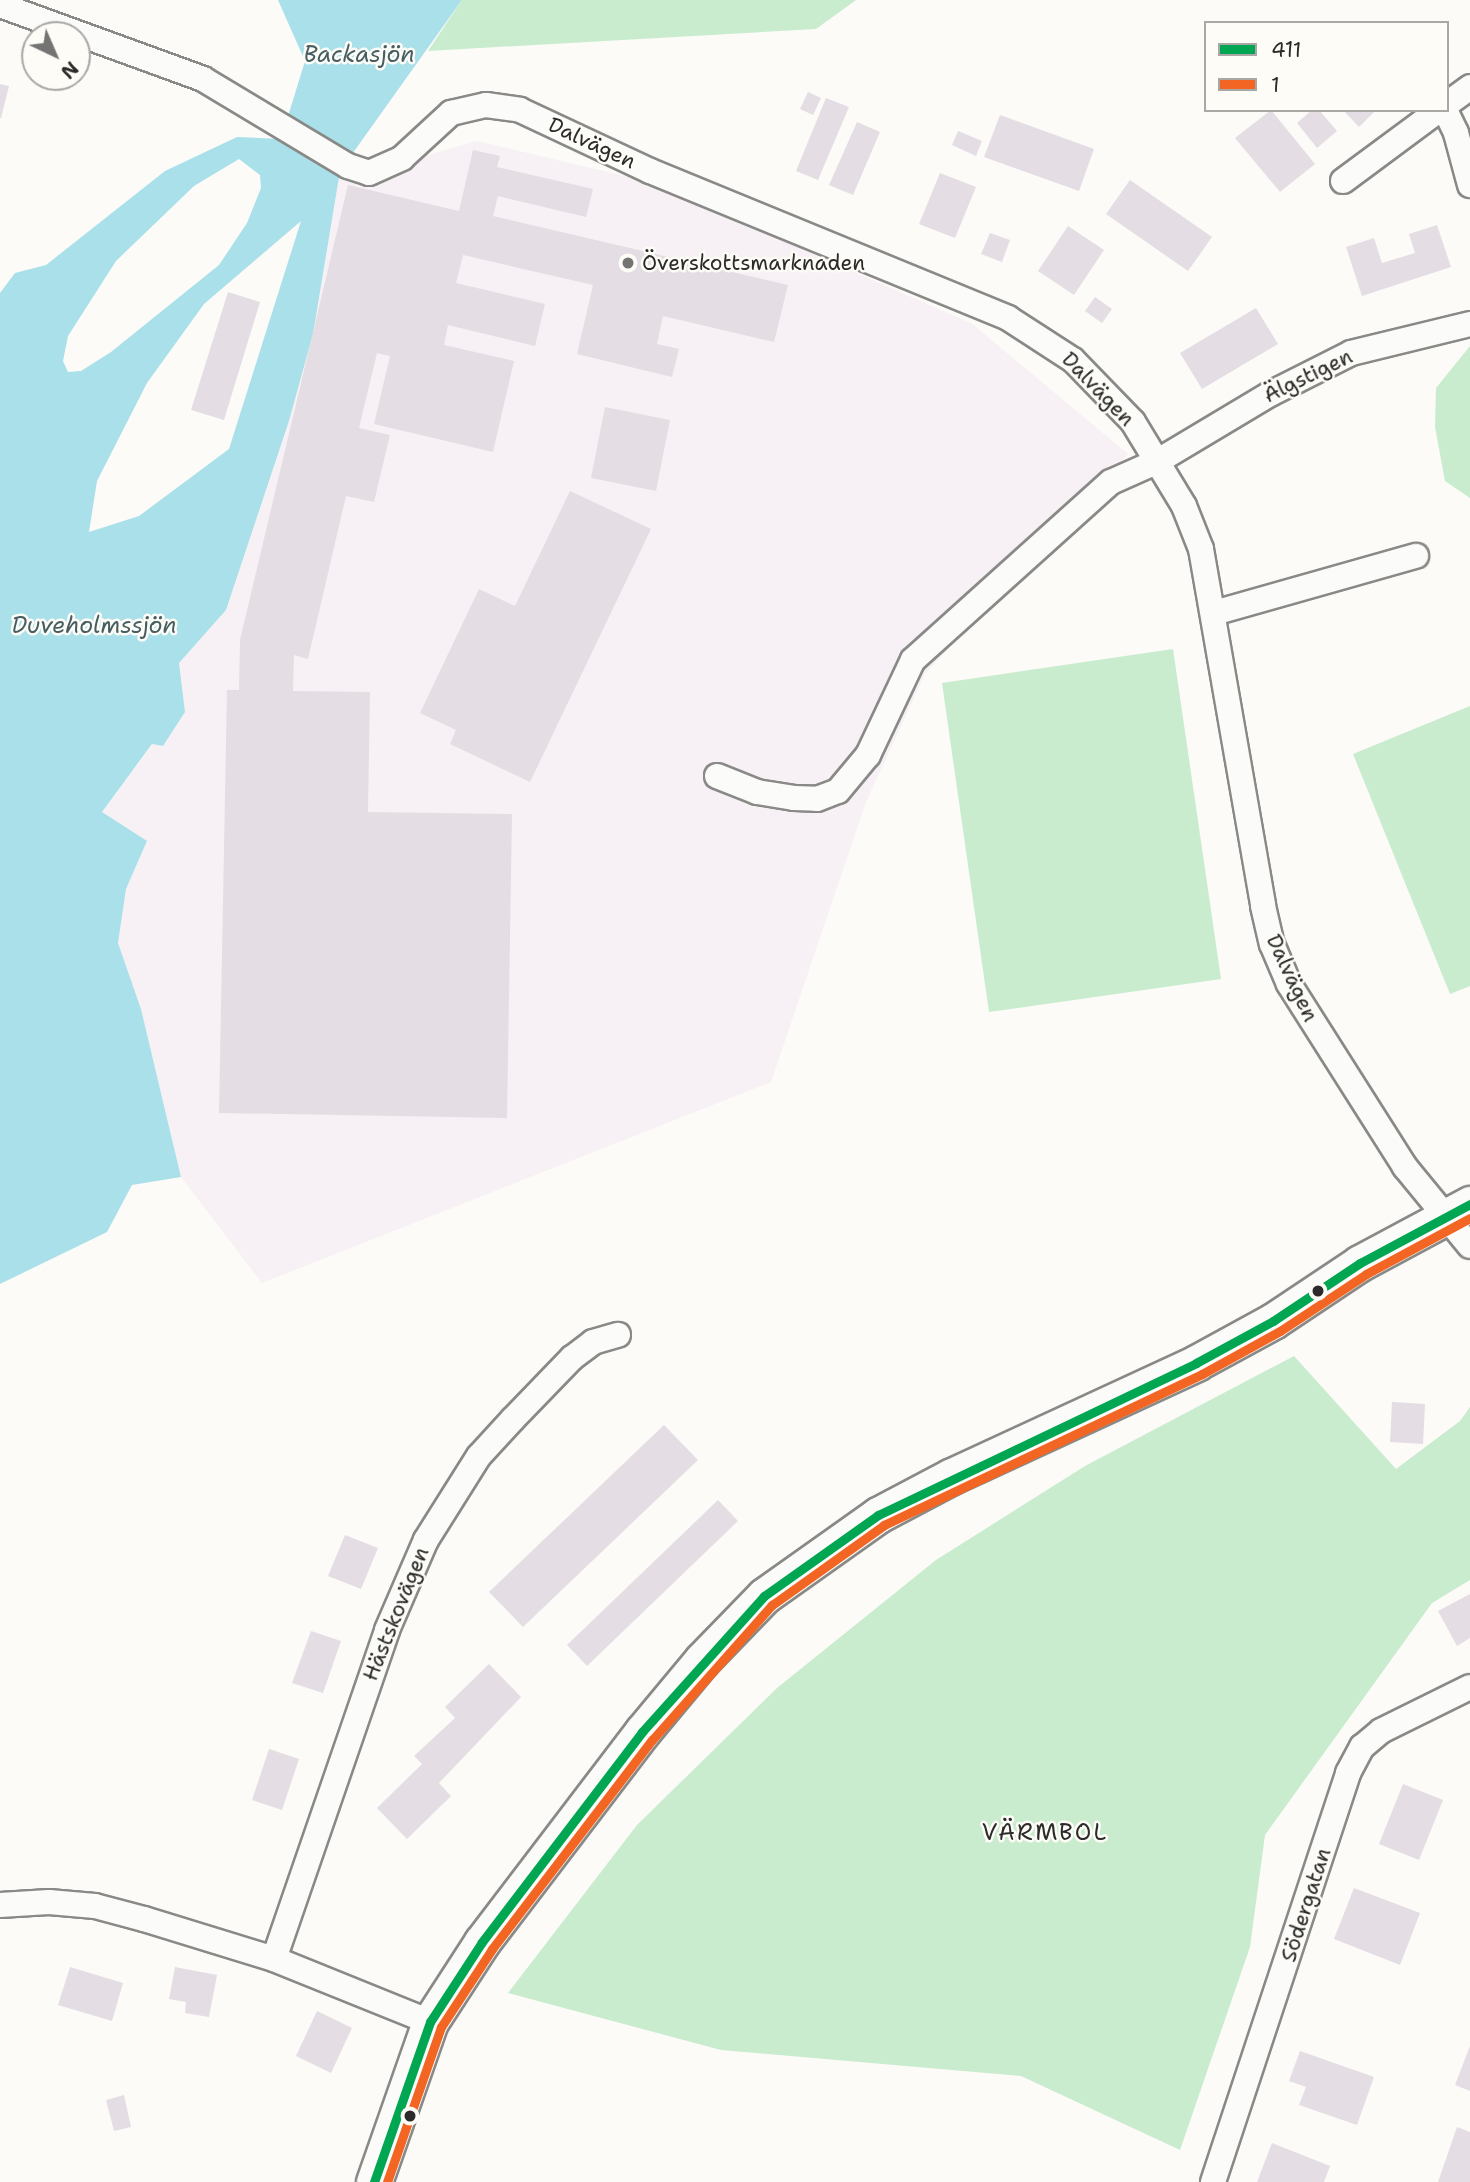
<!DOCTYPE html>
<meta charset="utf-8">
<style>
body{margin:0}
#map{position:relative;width:1470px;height:2182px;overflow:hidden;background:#fcfbf8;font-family:"Shantell Sans",sans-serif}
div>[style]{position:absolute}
.built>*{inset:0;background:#f7f0f4}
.green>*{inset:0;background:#c8eccd}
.water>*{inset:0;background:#a9e0e9}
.building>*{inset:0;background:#e4dde3}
.roads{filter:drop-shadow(2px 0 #898987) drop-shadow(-2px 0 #898987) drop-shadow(0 2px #898987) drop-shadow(0 -2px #898987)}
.street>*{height:24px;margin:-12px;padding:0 12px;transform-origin:12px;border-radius:12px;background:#fbfbf9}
.secondary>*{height:35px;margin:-17.5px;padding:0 17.5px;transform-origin:17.5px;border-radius:17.5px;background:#fbfbf9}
.bus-1>*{height:9px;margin:-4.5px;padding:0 4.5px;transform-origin:4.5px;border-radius:4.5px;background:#00a651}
.bus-2>*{height:9px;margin:-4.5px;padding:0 4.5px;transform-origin:4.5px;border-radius:4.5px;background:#f26522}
.dots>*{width:19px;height:19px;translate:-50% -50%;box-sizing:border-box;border:4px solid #fdfcf7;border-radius:50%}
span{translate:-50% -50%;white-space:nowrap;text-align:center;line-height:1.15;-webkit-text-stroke:5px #fdfcf7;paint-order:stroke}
.street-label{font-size:21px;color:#2b2b2b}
.poi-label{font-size:21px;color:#2b2b2b}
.left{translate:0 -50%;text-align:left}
.water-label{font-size:23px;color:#465e62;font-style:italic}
.neighbourhood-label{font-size:23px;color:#2b2b2b;letter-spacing:2px}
.legend{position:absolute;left:1204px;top:21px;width:245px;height:91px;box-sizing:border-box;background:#fdfcf7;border:2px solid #a9a8a5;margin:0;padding:9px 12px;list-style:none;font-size:21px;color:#2b2b2b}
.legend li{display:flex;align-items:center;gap:14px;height:35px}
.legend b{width:35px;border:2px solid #a9a8a5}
.north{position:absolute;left:21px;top:21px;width:70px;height:70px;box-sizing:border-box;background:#fdfcf7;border:2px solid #a9a8a5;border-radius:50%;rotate:136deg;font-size:19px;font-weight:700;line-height:28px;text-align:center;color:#2b2b2b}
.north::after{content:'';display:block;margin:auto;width:24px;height:32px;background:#747473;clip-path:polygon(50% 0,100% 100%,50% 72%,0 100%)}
</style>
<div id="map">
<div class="built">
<div style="clip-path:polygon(477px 141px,646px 181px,971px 323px,1128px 454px,925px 674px,866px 802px,771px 1082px,262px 1283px,181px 1177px,141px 1009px,118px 943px,126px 889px,147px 842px,102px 812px,153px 744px,163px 746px,185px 712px,179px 663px,226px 610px,289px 421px,313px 334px,340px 171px,352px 177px)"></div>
</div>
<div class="green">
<div style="clip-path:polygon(462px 0,856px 0,816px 29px,428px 51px)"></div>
<div style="clip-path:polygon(1470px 346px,1470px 498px,1445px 481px,1435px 427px,1436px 388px)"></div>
<div style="clip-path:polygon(1173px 649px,1221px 979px,989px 1012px,942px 683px)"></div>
<div style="clip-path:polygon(1470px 706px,1470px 986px,1450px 994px,1353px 754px)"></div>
<div style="clip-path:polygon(1294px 1356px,1396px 1469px,1460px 1421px,1470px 1407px,1470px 1580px,1432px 1603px,1265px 1835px,1250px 1947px,1180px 2150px,1021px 2076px,721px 2050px,508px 1993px,637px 1825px,777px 1688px,936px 1560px,1085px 1466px)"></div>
</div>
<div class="water">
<div style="clip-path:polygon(evenodd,278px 0,462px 0,340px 171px,313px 334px,289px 421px,226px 610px,179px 663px,185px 712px,163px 746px,152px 744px,102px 812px,147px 841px,126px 889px,118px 943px,141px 1009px,181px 1177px,132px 1185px,107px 1232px,0 1284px,0 293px,15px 273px,46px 265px,165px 171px,237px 137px,281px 139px,305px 61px,278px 0,239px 159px,260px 175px,261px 188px,247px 223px,219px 265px,111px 352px,81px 371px,68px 372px,63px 361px,68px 336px,116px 261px,194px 186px,239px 159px,278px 0,301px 221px,229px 449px,139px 516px,89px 532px,97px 481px,147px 383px,204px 304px,301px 221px)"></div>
</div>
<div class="building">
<div style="clip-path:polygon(0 84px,9px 86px,1px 118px,0 118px)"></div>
<div style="clip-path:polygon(808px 92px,821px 98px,813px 115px,800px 109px)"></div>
<div style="clip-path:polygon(826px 98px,849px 107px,818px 180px,796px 171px)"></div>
<div style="clip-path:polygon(1271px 110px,1315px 164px,1280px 192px,1235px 138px)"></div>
<div style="clip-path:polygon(1312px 110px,1319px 110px,1337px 131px,1317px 148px,1297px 123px)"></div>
<div style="clip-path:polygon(1343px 110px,1376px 110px,1359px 127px)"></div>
<div style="clip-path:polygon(1000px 115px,1094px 149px,1079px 191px,984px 157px)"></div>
<div style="clip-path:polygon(857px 122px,880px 132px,853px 195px,829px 185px)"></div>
<div style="clip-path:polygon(958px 131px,982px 141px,976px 156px,952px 145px)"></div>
<div style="clip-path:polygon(473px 150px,500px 156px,497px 167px,593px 189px,586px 217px,498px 196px,493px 216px,788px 285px,774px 342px,663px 316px,657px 344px,679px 349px,672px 377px,577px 354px,593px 285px,463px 255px,456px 283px,545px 304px,535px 346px,448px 325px,444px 345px,514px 361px,493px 452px,374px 424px,390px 356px,377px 353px,359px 428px,390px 435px,374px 502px,346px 496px,308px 659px,294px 655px,293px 691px,370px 692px,368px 812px,512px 814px,507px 1118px,219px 1113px,227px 690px,239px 690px,240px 640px,348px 185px,459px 211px)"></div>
<div style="clip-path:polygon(940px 173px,976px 187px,955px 238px,919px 224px)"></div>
<div style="clip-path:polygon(1130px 180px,1212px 237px,1188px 271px,1106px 214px)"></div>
<div style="clip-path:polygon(1437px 225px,1451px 267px,1362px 296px,1346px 247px,1374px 238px,1382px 263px,1415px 253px,1409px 234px)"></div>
<div style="clip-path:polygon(1068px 226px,1104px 250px,1074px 295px,1038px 271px)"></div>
<div style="clip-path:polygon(990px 233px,1010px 240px,1002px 262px,981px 254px)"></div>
<div style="clip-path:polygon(228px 292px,260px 302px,224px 420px,191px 410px)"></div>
<div style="clip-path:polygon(1095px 297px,1112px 309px,1102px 323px,1085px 311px)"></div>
<div style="clip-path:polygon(1256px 308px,1278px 344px,1202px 389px,1180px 353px)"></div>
<div style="clip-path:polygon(605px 407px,670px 420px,656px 491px,591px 478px)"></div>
<div style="clip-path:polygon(570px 491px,651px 529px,530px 782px,450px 744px,456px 730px,420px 713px,479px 589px,515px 606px)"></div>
<div style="clip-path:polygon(1392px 1402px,1425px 1404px,1423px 1444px,1390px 1442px)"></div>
<div style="clip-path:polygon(664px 1425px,698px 1460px,523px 1627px,489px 1592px)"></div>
<div style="clip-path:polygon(718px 1500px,738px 1521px,587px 1666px,567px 1645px)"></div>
<div style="clip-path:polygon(345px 1535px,378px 1548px,361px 1589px,328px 1576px)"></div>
<div style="clip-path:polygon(1470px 1594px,1470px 1638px,1457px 1646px,1438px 1611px)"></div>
<div style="clip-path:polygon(311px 1631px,341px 1641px,323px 1693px,292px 1683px)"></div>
<div style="clip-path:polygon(489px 1664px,521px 1697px,439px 1783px,451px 1796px,407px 1839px,377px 1808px,422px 1764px,414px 1756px,455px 1718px,445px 1707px)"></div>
<div style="clip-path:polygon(269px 1749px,299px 1759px,282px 1810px,252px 1800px)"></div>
<div style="clip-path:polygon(1403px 1784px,1443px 1800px,1419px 1860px,1379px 1844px)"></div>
<div style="clip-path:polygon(1354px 1888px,1420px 1913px,1400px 1965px,1334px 1939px)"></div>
<div style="clip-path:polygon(70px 1967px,123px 1983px,112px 2021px,58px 2005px)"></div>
<div style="clip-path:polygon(175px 1967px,217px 1975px,209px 2017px,185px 2013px,186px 2002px,169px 1999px)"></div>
<div style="clip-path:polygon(317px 2011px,352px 2028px,331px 2073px,296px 2056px)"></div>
<div style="clip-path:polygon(1470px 2046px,1470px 2091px,1455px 2085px)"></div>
<div style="clip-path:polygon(1300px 2051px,1374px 2077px,1357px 2125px,1299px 2105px,1306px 2087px,1289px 2081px)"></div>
<div style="clip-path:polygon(124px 2095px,131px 2127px,114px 2131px,106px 2100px)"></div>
<div style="clip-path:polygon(1457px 2127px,1470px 2132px,1470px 2182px,1438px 2182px)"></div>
<div style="clip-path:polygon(1272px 2143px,1330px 2166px,1324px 2182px,1257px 2182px)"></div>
</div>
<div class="roads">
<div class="street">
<div style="left:0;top:5px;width:216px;rotate:20deg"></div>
<div style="left:203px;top:79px;width:169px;rotate:31deg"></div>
<div style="left:348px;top:166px;width:22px;rotate:18deg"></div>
<div style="left:369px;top:173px;width:36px;rotate:-24deg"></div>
<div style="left:402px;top:158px;width:67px;rotate:-42.6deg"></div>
<div style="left:451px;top:113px;width:36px;rotate:-13deg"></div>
<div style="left:486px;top:105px;width:34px;rotate:8deg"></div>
<div style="left:520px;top:110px;width:144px;rotate:25.1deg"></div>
<div style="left:650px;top:171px;width:387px;rotate:22.3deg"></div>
<div style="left:1008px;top:318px;width:77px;rotate:32.9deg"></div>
<div style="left:1073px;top:360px;width:86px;rotate:45.9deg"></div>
<div style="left:1133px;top:422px;width:98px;rotate:58.7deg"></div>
<div style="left:1184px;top:506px;width:46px;rotate:68.4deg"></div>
<div style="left:1201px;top:549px;width:362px;rotate:80.1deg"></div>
<div style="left:1263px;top:906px;width:39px;rotate:77deg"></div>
<div style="left:1272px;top:944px;width:43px;rotate:67deg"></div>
<div style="left:1289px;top:984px;width:217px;rotate:57.6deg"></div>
<div style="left:1405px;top:1167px;width:102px;rotate:50.6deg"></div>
<div style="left:1447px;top:104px;width:29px;rotate:-36deg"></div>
<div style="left:1445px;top:110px;width:25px;rotate:64deg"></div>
<div style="left:1456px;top:133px;width:54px;rotate:74.9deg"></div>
<div style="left:1343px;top:181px;width:119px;rotate:-36.5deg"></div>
<div style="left:1214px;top:613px;width:210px;rotate:-15.8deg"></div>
<div style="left:717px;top:776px;width:43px;rotate:21.8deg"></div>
<div style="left:757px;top:792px;width:37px;rotate:9deg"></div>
<div style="left:794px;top:798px;width:23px;rotate:2deg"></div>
<div style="left:817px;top:799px;width:22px;rotate:-21deg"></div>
<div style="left:838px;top:791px;width:47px;rotate:-50.2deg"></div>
<div style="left:868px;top:755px;width:105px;rotate:-64.7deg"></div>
<div style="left:913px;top:660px;width:266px;rotate:-42deg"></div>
<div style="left:1111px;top:482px;width:51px;rotate:-24.1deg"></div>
<div style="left:1158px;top:461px;width:131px;rotate:-30.9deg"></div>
<div style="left:1270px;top:394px;width:91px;rotate:-26.8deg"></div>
<div style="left:1351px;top:353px;width:122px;rotate:-13.7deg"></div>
<div style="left:0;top:1905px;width:49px;rotate:-3.5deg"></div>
<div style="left:49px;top:1902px;width:46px;rotate:5deg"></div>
<div style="left:95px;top:1906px;width:51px;rotate:14.9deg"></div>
<div style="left:144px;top:1919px;width:136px;rotate:17.1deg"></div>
<div style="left:274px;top:1959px;width:168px;rotate:22deg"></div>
<div style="left:274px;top:1959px;width:348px;rotate:-71deg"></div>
<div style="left:387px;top:1630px;width:98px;rotate:-66.6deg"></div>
<div style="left:426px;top:1540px;width:99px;rotate:-57.8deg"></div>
<div style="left:479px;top:1456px;width:50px;rotate:-47.4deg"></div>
<div style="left:513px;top:1419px;width:85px;rotate:-46deg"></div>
<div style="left:572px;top:1358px;width:26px;rotate:-37deg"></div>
<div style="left:593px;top:1342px;width:26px;rotate:-16deg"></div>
<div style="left:1213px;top:2182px;width:431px;rotate:-71.7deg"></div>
<div style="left:1348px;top:1773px;width:30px;rotate:-62deg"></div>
<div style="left:1362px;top:1747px;width:25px;rotate:-40deg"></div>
<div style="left:1381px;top:1731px;width:99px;rotate:-26.3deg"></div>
</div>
<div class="secondary">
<div style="left:374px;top:2182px;width:170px;rotate:-70.7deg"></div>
<div style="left:430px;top:2022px;width:95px;rotate:-57deg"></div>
<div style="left:482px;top:1942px;width:264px;rotate:-52.7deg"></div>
<div style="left:642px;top:1732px;width:94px;rotate:-50.2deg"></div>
<div style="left:702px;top:1660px;width:89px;rotate:-45.9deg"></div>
<div style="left:764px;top:1596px;width:140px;rotate:-35.4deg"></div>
<div style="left:878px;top:1515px;width:84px;rotate:-27.8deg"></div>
<div style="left:952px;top:1476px;width:269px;rotate:-24.8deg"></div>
<div style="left:1196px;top:1363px;width:88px;rotate:-28.6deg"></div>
<div style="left:1273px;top:1321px;width:105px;rotate:-33.7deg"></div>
<div style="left:1360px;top:1263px;width:125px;rotate:-28.2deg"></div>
</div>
</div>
<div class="bus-1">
<div style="left:374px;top:2182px;width:170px;rotate:-70.7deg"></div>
<div style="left:430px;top:2022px;width:95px;rotate:-57deg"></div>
<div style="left:482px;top:1942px;width:264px;rotate:-52.7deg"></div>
<div style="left:642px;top:1732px;width:183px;rotate:-48.1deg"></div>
<div style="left:764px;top:1596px;width:140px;rotate:-35.4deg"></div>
<div style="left:878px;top:1515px;width:352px;rotate:-25.5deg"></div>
<div style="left:1196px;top:1363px;width:88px;rotate:-28.6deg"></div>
<div style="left:1273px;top:1321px;width:105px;rotate:-33.7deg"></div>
<div style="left:1360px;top:1263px;width:125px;rotate:-28.2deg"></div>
</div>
<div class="bus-2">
<div style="left:387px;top:2182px;width:164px;rotate:-70.8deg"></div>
<div style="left:441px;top:2027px;width:93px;rotate:-56.8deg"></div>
<div style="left:492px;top:1949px;width:263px;rotate:-52.6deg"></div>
<div style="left:652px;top:1740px;width:181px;rotate:-48.4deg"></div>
<div style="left:772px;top:1605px;width:138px;rotate:-35.5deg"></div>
<div style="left:884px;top:1525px;width:352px;rotate:-25.4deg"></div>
<div style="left:1202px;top:1374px;width:89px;rotate:-28.9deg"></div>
<div style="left:1280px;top:1331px;width:103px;rotate:-33.5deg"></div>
<div style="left:1366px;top:1274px;width:118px;rotate:-28.3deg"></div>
</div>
<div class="dots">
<div style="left:628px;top:263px;background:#747473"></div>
<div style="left:1318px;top:1291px;background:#2b2b2b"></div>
<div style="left:410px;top:2116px;background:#2b2b2b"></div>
</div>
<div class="street-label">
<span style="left:592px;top:143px;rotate:25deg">Dalvägen</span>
<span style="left:1308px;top:376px;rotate:-26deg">Älgstigen</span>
<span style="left:1098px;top:389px;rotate:46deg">Dalvägen</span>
<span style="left:1292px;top:978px;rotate:65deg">Dalvägen</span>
<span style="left:396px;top:1614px;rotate:-68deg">Hästskovägen</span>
<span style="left:1306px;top:1905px;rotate:-72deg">Södergatan</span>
</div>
<div class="poi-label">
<span class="left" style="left:642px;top:263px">Överskottsmarknaden</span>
</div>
<div class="water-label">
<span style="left:359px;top:54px">Backasjön</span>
<span style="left:94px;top:625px">Duveholmssjön</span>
</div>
<div class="neighbourhood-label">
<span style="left:1045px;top:1832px">VÄRMBOL</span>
</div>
<ul class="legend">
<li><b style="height:9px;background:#00a651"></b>411</li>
<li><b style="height:9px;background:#f26522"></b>1</li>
</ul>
<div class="north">N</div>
</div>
